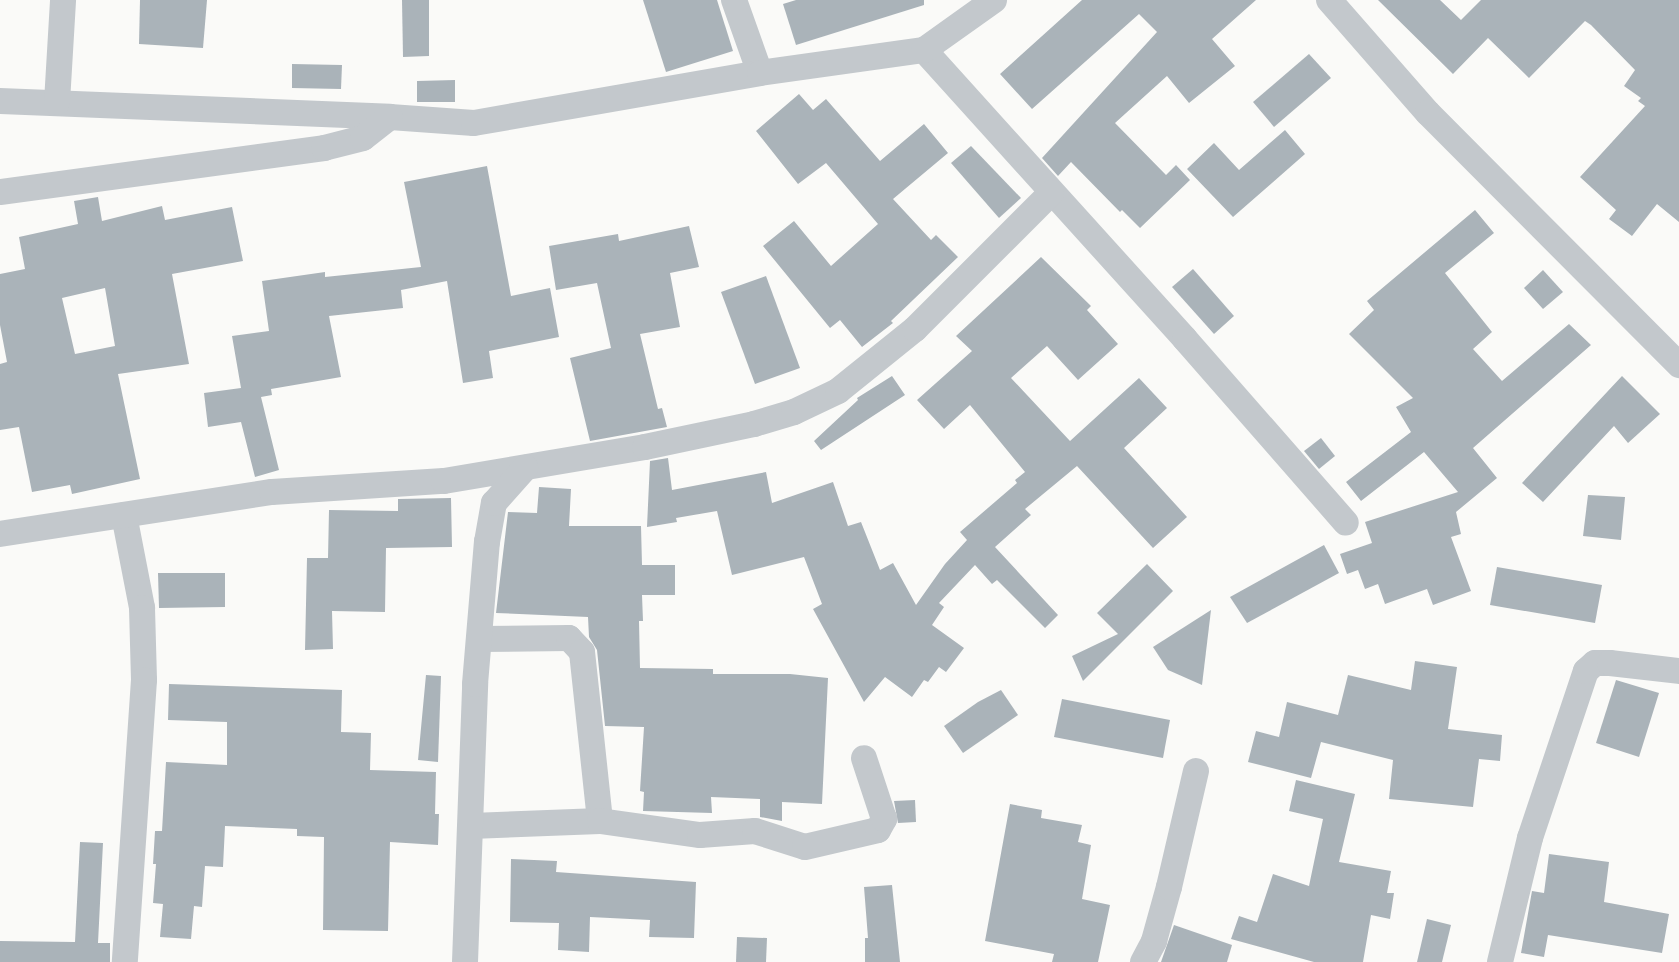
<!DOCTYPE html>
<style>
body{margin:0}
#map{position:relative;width:1679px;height:962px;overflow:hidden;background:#fafaf8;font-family:"Work Sans",sans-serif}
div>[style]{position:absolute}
.building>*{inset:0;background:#aab3b9}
.street>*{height:26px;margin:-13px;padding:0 13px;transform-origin:13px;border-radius:13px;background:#c3c8cc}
span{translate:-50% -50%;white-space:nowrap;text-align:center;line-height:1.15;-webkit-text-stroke:6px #fff;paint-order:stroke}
</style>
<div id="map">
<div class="building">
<div style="clip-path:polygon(140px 0,207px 0,203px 48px,139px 44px)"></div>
<div style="clip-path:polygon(402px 0,429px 0,429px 56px,403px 57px)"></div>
<div style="clip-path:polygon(643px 0,717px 0,733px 51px,666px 72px)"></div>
<div style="clip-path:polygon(796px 0,924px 0,924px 5px,796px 45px,783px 4px)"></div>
<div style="clip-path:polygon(1082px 0,1256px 0,1212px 39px,1235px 66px,1189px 103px,1167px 76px,1115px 123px,1166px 175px,1176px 165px,1190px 180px,1140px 228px,1122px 210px,1120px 212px,1071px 162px,1058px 176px,1042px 158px,1157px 32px,1139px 14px,1032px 109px,1000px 74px)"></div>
<div style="clip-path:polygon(1378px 0,1440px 0,1461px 20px,1481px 0,1679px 0,1679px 222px,1657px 204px,1632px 236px,1609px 219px,1616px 210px,1580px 177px,1645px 106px,1638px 101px,1641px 98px,1624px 86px,1635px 70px,1591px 25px,1585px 21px,1529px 78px,1488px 38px,1453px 74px)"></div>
<div style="clip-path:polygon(1309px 54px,1331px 78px,1274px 127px,1253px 102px)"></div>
<div style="clip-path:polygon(292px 64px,342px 65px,341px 89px,292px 88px)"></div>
<div style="clip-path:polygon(455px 80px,455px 102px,417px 102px,417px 81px)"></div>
<div style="clip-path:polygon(799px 94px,813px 110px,826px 99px,880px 161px,924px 124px,948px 153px,893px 199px,931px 240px,936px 235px,958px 257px,891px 321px,893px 323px,862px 347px,840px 320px,830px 328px,763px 246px,794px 221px,831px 266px,878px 224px,826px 163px,798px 184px,756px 131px)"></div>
<div style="clip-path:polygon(1285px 130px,1305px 154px,1233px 217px,1187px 169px,1214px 143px,1239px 170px)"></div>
<div style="clip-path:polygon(971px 146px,1021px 198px,999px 218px,951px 163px)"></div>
<div style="clip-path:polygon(487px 166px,511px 296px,550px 288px,559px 337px,489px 351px,493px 378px,463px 383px,447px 281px,401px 290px,403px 308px,329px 316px,341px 377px,271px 389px,272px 395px,261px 397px,279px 470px,255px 477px,241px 422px,208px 427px,204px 393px,241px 388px,232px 336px,269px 331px,262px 281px,325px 272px,325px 277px,421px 267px,404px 182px)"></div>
<div style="clip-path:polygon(evenodd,98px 197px,102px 221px,162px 206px,165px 220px,232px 207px,243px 261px,172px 274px,189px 364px,118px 374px,140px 479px,72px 494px,70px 485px,32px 492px,19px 427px,0 430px,0 364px,7px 362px,0 325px,0 274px,25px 269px,19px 237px,78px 224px,74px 201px,98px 197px,105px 288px,115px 346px,75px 354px,62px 298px,105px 288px)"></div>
<div style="clip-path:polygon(1475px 210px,1494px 233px,1445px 273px,1492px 332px,1473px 349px,1502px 381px,1569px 324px,1591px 345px,1473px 448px,1497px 478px,1456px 512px,1461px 534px,1451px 537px,1471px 591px,1433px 605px,1427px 589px,1385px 604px,1378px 584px,1365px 589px,1358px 570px,1347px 574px,1340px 554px,1372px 543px,1365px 522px,1458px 492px,1424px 452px,1361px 501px,1346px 482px,1411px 432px,1396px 407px,1413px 398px,1349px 334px,1374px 310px,1367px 301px)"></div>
<div style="clip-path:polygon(689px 226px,699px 267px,670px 273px,680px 327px,640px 334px,658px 409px,662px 408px,667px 427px,590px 441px,570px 358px,611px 348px,597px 283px,556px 290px,549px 246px,618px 234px,619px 241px)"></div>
<div style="clip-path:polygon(1041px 257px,1091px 306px,1087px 310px,1118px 344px,1078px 380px,1047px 346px,1011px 378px,1070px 441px,1139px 378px,1167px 408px,1124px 448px,1187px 517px,1153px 548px,1077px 466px,1025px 509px,1031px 515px,995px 547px,1058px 615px,1045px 628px,997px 580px,992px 584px,975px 565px,939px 603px,944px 607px,932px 625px,964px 648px,946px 672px,939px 667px,928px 682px,924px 680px,912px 697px,885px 677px,864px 702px,813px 609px,822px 604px,804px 557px,732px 575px,717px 511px,676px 518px,677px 522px,647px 527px,650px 461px,668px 458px,672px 490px,766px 472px,772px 503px,833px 482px,848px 526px,861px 522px,880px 570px,893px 563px,916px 605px,945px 564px,967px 540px,960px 532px,1017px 483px,1015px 480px,1025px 472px,970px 405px,944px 429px,917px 400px,972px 351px,956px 336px)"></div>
<div style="clip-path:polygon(1193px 269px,1234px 316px,1214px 334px,1172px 287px)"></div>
<div style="clip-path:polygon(1543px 270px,1563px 292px,1543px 309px,1524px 288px)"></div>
<div style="clip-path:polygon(766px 276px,800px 368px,755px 384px,721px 292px)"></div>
<div style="clip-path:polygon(892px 376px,905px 395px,821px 450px,814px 441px,858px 400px,857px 398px)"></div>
<div style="clip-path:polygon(1622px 376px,1660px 414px,1628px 443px,1614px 426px,1543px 502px,1522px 483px)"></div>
<div style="clip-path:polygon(1321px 438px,1335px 456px,1319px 469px,1304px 451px)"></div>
<div style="clip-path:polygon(539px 487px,571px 489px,569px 526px,641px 526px,642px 565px,675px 565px,675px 595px,642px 595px,643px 621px,639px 621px,640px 668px,713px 669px,713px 674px,790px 674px,828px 678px,822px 804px,782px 802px,782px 821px,760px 817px,760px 799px,711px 797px,712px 813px,643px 811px,644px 792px,640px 791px,644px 727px,605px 726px,597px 650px,589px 637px,588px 617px,496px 613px,508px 512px,537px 513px)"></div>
<div style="clip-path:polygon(1588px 495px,1625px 497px,1621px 540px,1583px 536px)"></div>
<div style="clip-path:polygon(451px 498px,452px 547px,386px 548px,385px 612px,332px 611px,333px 649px,305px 650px,307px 558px,328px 558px,329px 510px,398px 511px,398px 499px)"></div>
<div style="clip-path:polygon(1324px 545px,1339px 573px,1247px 623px,1230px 597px)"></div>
<div style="clip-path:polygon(1147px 564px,1173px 591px,1083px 681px,1072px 656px,1118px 634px,1097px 613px)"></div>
<div style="clip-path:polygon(1497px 567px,1602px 585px,1595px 623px,1490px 605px)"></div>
<div style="clip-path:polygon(158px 573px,225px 573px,225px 607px,159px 608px)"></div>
<div style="clip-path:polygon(1211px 610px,1202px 685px,1168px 670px,1153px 647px)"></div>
<div style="clip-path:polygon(1415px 661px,1457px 667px,1448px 729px,1502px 735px,1500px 761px,1479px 759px,1473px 807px,1389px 799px,1393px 760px,1321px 742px,1311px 778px,1248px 762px,1256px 731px,1279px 737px,1287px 702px,1338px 715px,1348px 675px,1411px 690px)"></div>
<div style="clip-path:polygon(426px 675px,441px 676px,438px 762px,418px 760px)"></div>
<div style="clip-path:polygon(1616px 680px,1659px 693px,1639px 757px,1596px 743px)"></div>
<div style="clip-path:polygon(169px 684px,342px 690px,341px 732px,371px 733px,370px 770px,436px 772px,435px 814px,439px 814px,438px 845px,390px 842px,388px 931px,323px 930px,324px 837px,297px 836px,297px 829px,225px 826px,223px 867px,205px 866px,202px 907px,194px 906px,191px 939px,160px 937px,163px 904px,153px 903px,156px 864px,153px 864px,155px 831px,162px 831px,166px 762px,227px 765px,227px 722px,168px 720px)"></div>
<div style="clip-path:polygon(1001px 690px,1018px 715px,963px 753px,944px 726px,978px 702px)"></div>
<div style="clip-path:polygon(1062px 699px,1170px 720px,1163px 758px,1054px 737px)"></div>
<div style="clip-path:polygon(1296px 780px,1355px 794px,1339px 862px,1391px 871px,1387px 893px,1394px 893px,1390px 919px,1371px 915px,1363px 962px,1314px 962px,1231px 939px,1239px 916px,1257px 922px,1273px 874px,1309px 886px,1323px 819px,1289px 811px)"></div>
<div style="clip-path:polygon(915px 800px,916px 822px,898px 823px,894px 801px)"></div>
<div style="clip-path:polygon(1010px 804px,1042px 810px,1041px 818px,1082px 825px,1078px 842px,1091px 845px,1082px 899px,1110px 905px,1098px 962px,1052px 962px,1054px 954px,985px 941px)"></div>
<div style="clip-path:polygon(80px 842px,103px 843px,98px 943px,110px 943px,110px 962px,0 962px,0 941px,75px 942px)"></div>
<div style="clip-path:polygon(1549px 854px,1609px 862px,1604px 902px,1669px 914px,1662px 953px,1548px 935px,1544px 957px,1521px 953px,1532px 891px,1544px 893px)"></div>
<div style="clip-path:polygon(511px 859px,557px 861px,556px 872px,696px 882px,694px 938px,649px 937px,650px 920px,590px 917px,589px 952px,558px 950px,559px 923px,510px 922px)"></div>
<div style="clip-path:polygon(892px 885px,900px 962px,865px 962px,865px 938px,868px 938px,864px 887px)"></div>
<div style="clip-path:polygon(1427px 919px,1451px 925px,1442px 962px,1417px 962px)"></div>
<div style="clip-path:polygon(1174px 925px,1232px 945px,1227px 962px,1161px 962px)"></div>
<div style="clip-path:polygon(737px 937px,767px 938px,766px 962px,736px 962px)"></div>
</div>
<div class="street">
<div style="left:734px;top:0;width:77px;rotate:70.4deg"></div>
<div style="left:1329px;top:0;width:150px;rotate:48.8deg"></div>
<div style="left:1428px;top:113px;width:356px;rotate:45.1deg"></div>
<div style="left:924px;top:50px;width:389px;rotate:47.9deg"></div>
<div style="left:1185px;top:339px;width:244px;rotate:48.8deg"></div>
<div style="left:0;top:101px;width:390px;rotate:2.3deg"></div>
<div style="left:390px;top:117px;width:84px;rotate:4.1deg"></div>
<div style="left:474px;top:123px;width:290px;rotate:-9.9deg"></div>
<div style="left:760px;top:73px;width:166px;rotate:-8deg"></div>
<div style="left:924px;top:50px;width:86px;rotate:-35.5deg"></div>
<div style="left:57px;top:102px;width:102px;rotate:-86.6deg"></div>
<div style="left:0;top:192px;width:327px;rotate:-7.7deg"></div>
<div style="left:324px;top:148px;width:40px;rotate:-14.4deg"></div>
<div style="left:363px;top:138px;width:34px;rotate:-38deg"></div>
<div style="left:124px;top:515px;width:95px;rotate:79deg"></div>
<div style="left:142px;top:608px;width:72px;rotate:88.4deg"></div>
<div style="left:144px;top:680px;width:283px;rotate:93.9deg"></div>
<div style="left:0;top:534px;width:275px;rotate:-8.8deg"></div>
<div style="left:272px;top:492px;width:172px;rotate:-3.7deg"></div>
<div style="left:444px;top:481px;width:204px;rotate:-9.6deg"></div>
<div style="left:645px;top:447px;width:111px;rotate:-11.9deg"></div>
<div style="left:754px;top:424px;width:42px;rotate:-16.7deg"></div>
<div style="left:794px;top:412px;width:49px;rotate:-25.5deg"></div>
<div style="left:838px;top:391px;width:99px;rotate:-38.8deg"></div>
<div style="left:915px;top:329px;width:192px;rotate:-45deg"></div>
<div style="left:479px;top:639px;width:90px;rotate:-0.6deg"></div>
<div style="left:569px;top:638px;width:19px;rotate:47deg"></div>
<div style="left:582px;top:652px;width:170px;rotate:83.9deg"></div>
<div style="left:471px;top:826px;width:129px;rotate:-2.2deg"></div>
<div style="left:600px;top:821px;width:101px;rotate:8deg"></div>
<div style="left:700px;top:835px;width:55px;rotate:-4.2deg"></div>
<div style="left:755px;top:831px;width:52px;rotate:17.7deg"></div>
<div style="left:805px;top:847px;width:75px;rotate:-13.1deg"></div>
<div style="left:878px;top:830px;width:13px;rotate:-61deg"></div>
<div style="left:884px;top:819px;width:64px;rotate:-108.2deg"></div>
<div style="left:465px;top:962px;width:278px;rotate:-87.9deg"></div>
<div style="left:475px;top:684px;width:143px;rotate:-85.2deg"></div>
<div style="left:487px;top:542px;width:40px;rotate:-80deg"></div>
<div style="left:494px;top:503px;width:47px;rotate:-48.5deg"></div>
<div style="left:1143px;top:962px;width:24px;rotate:-62deg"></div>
<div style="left:1154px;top:941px;width:56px;rotate:-74.5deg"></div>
<div style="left:1169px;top:887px;width:119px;rotate:-76.9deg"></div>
<div style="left:1500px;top:962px;width:128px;rotate:-76.4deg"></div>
<div style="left:1530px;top:838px;width:176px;rotate:-71.5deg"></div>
<div style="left:1586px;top:671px;width:12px;rotate:-42deg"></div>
<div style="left:1595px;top:663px;width:15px"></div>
<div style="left:1610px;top:663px;width:69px;rotate:6.6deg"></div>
</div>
</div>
